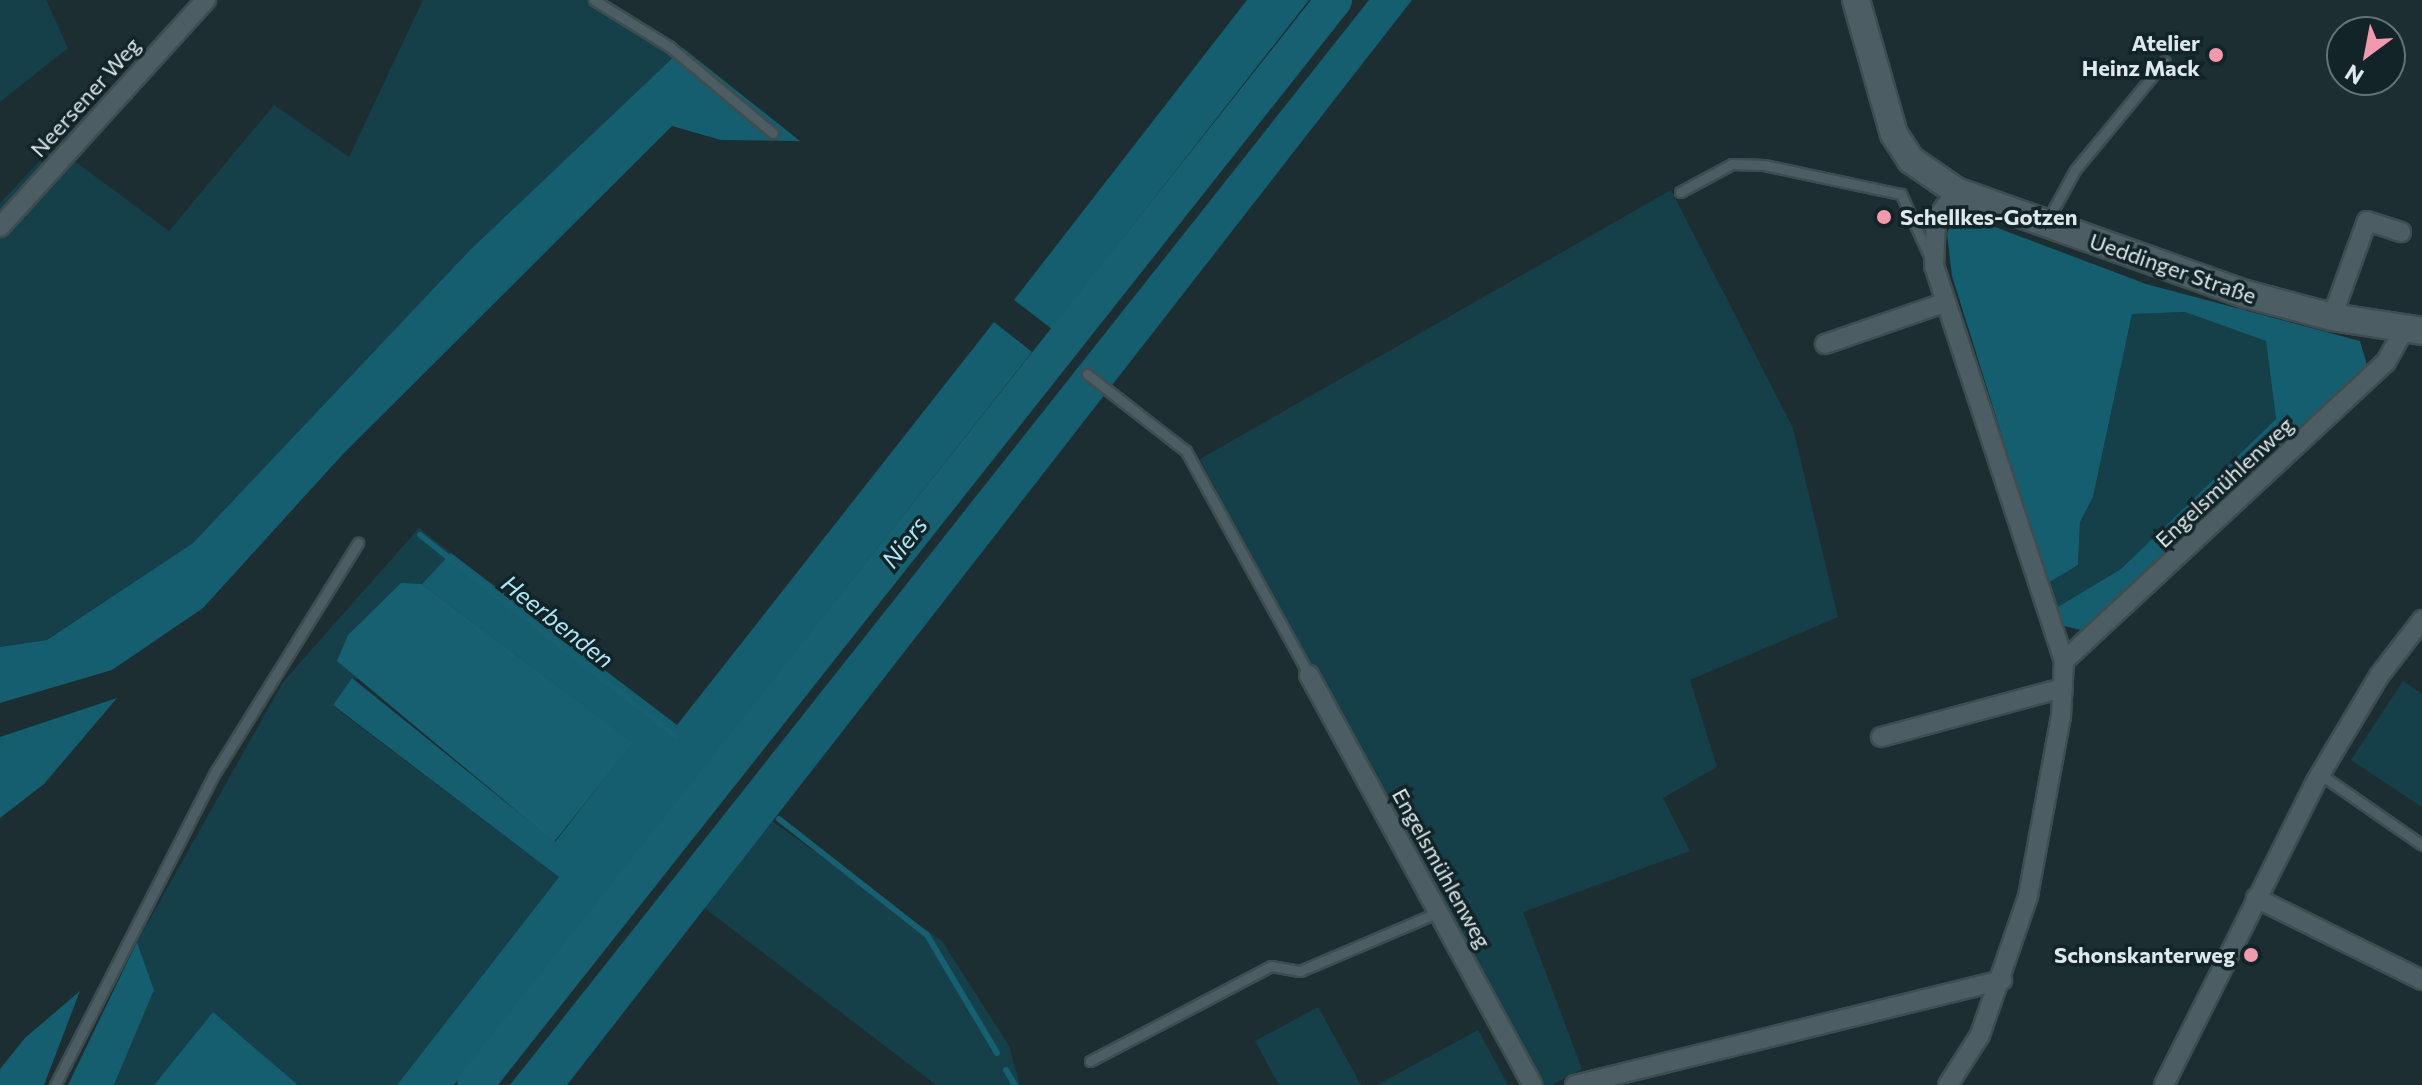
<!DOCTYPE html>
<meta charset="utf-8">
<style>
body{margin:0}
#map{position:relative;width:2422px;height:1085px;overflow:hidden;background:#1d2e32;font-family:Commissioner,sans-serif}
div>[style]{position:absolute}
.green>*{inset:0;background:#153f49}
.forest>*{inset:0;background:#145e70}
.water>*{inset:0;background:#166071}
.stream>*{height:6px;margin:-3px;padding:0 3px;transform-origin:3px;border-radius:3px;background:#166071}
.river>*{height:36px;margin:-18px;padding:0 18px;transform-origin:18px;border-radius:18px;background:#166071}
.roads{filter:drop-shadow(2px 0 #3e4d50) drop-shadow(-2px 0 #3e4d50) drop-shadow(0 2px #3e4d50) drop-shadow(0 -2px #3e4d50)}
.lane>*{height:9px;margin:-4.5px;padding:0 4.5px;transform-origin:4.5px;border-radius:4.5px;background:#4c5e63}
.street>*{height:18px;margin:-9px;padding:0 9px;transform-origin:9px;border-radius:9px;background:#4c5e63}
.secondary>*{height:26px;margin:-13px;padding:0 13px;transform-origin:13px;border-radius:13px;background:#4c5e63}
.dots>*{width:22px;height:22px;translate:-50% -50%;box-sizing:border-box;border:4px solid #132428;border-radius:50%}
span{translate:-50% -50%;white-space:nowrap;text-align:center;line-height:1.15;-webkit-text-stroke:7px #132428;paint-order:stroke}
.poi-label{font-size:22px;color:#dee8eb;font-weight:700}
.right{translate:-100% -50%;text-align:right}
.left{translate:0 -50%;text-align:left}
.street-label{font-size:22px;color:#dee8eb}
.water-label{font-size:24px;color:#ade6f6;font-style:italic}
.north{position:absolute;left:2326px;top:16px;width:80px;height:80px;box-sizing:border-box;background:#132428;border:2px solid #647276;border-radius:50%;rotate:212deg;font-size:22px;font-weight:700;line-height:32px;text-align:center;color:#dee8eb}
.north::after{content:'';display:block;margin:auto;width:28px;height:36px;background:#f29aad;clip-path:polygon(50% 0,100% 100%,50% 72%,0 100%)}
</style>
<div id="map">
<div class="green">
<div style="clip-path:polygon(0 0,46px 0,68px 48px,0 102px)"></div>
<div style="clip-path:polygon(423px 0,608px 0,683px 48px,469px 251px,193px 543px,47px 640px,0 647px,0 203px,54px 146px,169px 231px,274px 105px,349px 157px)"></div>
<div style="clip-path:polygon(1671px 190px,1793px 428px,1838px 617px,1690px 680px,1717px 767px,1663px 798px,1690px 851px,1523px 912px,1582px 1069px,1552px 1085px,1523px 1085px,1200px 459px)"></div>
<div style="clip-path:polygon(2185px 312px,2266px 341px,2276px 419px,2121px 569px,2056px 608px,2048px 583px,2078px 565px,2080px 522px,2093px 497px,2132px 314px)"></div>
<div style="clip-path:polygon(419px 528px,451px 553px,422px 584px,633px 743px,352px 678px,333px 706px,559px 877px,397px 1085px,298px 1085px,213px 1012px,154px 1085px,114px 1085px,154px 990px,137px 942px,283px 682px)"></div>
<div style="clip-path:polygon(2403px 681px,2422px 694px,2422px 807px,2351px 760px)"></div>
<div style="clip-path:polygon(769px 819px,942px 941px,1009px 1046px,1020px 1085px,936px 1085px,702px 906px)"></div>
<div style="clip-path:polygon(1318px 1007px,1361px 1085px,1279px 1085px,1255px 1041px)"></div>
<div style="clip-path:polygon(1478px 1030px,1508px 1085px,1377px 1085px)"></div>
</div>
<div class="forest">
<div style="clip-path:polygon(1247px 0,1309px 0,1052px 329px,1014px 300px)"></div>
<div style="clip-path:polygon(1369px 0,1412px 0,567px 1085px,510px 1085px)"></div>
<div style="clip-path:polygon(683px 48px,800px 141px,721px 140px,672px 126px,343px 454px,203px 608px,112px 670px,0 703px,0 647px,47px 640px,193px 543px,469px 251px)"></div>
<div style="clip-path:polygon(1966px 216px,2146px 284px,2360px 341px,2367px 365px,2081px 630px,2064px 626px,2056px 608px,2121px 569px,2276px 419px,2266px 341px,2185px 312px,2132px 314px,2093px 497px,2080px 522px,2078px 565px,2048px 583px,1952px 276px,1947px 233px,1954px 219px)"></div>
<div style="clip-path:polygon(994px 322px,1032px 352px,454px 1085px,397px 1085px,559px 877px,333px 705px,352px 678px,555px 842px,632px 743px,422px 584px,451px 553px,677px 725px)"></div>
<div style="clip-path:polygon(117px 698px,44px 784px,0 818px,0 737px)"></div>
<div style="clip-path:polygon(137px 942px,154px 990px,114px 1085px,68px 1085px)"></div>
<div style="clip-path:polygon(80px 991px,44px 1085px,0 1085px,0 1069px,25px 1038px)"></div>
<div style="clip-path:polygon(213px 1012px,298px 1085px,154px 1085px)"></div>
</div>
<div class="water">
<div style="clip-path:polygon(401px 583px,422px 584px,633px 743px,554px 842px,337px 661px,348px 635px)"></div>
</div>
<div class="stream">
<div style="left:420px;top:535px;width:325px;rotate:38.2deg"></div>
<div style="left:779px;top:819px;width:188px;rotate:38.1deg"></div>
<div style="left:927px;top:935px;width:137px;rotate:59.3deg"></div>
<div style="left:1006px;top:1070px;width:17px;rotate:59deg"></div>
</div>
<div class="river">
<div style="left:475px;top:1085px;width:1384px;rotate:-51.63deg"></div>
</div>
<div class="roads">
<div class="lane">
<div style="left:594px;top:0;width:89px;rotate:31.7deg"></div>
<div style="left:670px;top:47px;width:134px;rotate:39.9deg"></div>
<div style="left:1680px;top:192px;width:59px;rotate:-28.3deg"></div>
<div style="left:1732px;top:164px;width:32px;rotate:2deg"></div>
<div style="left:1764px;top:165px;width:140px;rotate:12deg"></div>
<div style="left:1901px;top:194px;width:72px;rotate:65.6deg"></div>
<div style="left:2047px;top:221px;width:58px;rotate:-61.2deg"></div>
<div style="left:2075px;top:170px;width:141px;rotate:-50.5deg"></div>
<div style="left:1087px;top:374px;width:125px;rotate:37.9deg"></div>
<div style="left:1186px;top:451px;width:256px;rotate:61.2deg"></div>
<div style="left:2320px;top:774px;width:124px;rotate:34.8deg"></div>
<div style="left:1090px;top:1061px;width:204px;rotate:-27.7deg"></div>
<div style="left:1271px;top:966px;width:29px;rotate:10deg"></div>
<div style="left:1300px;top:971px;width:151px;rotate:-23deg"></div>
<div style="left:55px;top:1085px;width:353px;rotate:-62.9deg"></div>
<div style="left:216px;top:771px;width:269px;rotate:-58.1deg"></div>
</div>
<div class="street">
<div style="left:0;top:227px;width:307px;rotate:-47.8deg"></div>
<div style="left:2332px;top:317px;width:102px;rotate:-70deg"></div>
<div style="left:2367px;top:221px;width:36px;rotate:18deg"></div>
<div style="left:1825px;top:344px;width:128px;rotate:-19.1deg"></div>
<div style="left:2064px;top:661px;width:439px;rotate:-42.9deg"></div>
<div style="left:2386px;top:362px;width:39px;rotate:-61deg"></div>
<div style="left:1309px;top:675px;width:467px;rotate:61.4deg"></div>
<div style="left:1881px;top:737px;width:188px;rotate:-15.1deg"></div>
<div style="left:2256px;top:898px;width:185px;rotate:26.3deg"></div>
<div style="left:1575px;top:1085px;width:440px;rotate:-13.8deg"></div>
<div style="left:1948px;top:1085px;width:59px;rotate:-57.4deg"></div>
<div style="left:1980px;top:1035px;width:147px;rotate:-70.9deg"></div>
<div style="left:2028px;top:896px;width:182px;rotate:-79.6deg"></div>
<div style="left:2061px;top:717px;width:56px;rotate:-86.9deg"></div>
<div style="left:2064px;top:661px;width:416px;rotate:-108.2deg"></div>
<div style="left:1934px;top:266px;width:47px;rotate:-87.6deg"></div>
<div style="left:1936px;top:219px;width:34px;rotate:-54deg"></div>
<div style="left:2164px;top:1085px;width:338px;rotate:-63.4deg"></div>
<div style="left:2315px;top:783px;width:125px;rotate:-59.1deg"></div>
<div style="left:2379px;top:676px;width:71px;rotate:-52.5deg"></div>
</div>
<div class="secondary">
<div style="left:1856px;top:0;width:139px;rotate:74.2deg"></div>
<div style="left:1894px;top:134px;width:31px;rotate:57deg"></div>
<div style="left:1911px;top:160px;width:55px;rotate:34.6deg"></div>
<div style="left:1956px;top:191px;width:308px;rotate:19.6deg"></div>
<div style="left:2246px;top:294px;width:89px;rotate:15deg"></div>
<div style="left:2332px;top:317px;width:91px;rotate:8.8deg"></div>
</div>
</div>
<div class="dots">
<div style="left:2216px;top:55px;background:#f29aad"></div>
<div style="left:1884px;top:217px;background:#f29aad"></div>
<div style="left:2251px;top:955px;background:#f29aad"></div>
</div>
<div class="poi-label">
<span class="right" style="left:2200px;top:55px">Atelier<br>Heinz Mack</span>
<span class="left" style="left:1900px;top:217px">Schellkes-Gotzen</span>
<span class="right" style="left:2235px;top:955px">Schonskanterweg</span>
</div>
<div class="street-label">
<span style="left:85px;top:97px;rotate:-48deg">Neersener Weg</span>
<span style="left:2173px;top:268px;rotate:19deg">Ueddinger Straße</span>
<span style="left:2224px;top:482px;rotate:-43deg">Engelsmühlenweg</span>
<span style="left:1442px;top:868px;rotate:61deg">Engelsmühlenweg</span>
</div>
<div class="water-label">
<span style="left:904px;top:542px;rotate:-52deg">Niers</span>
<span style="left:558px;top:621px;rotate:38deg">Heerbenden</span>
</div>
<div class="north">N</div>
</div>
